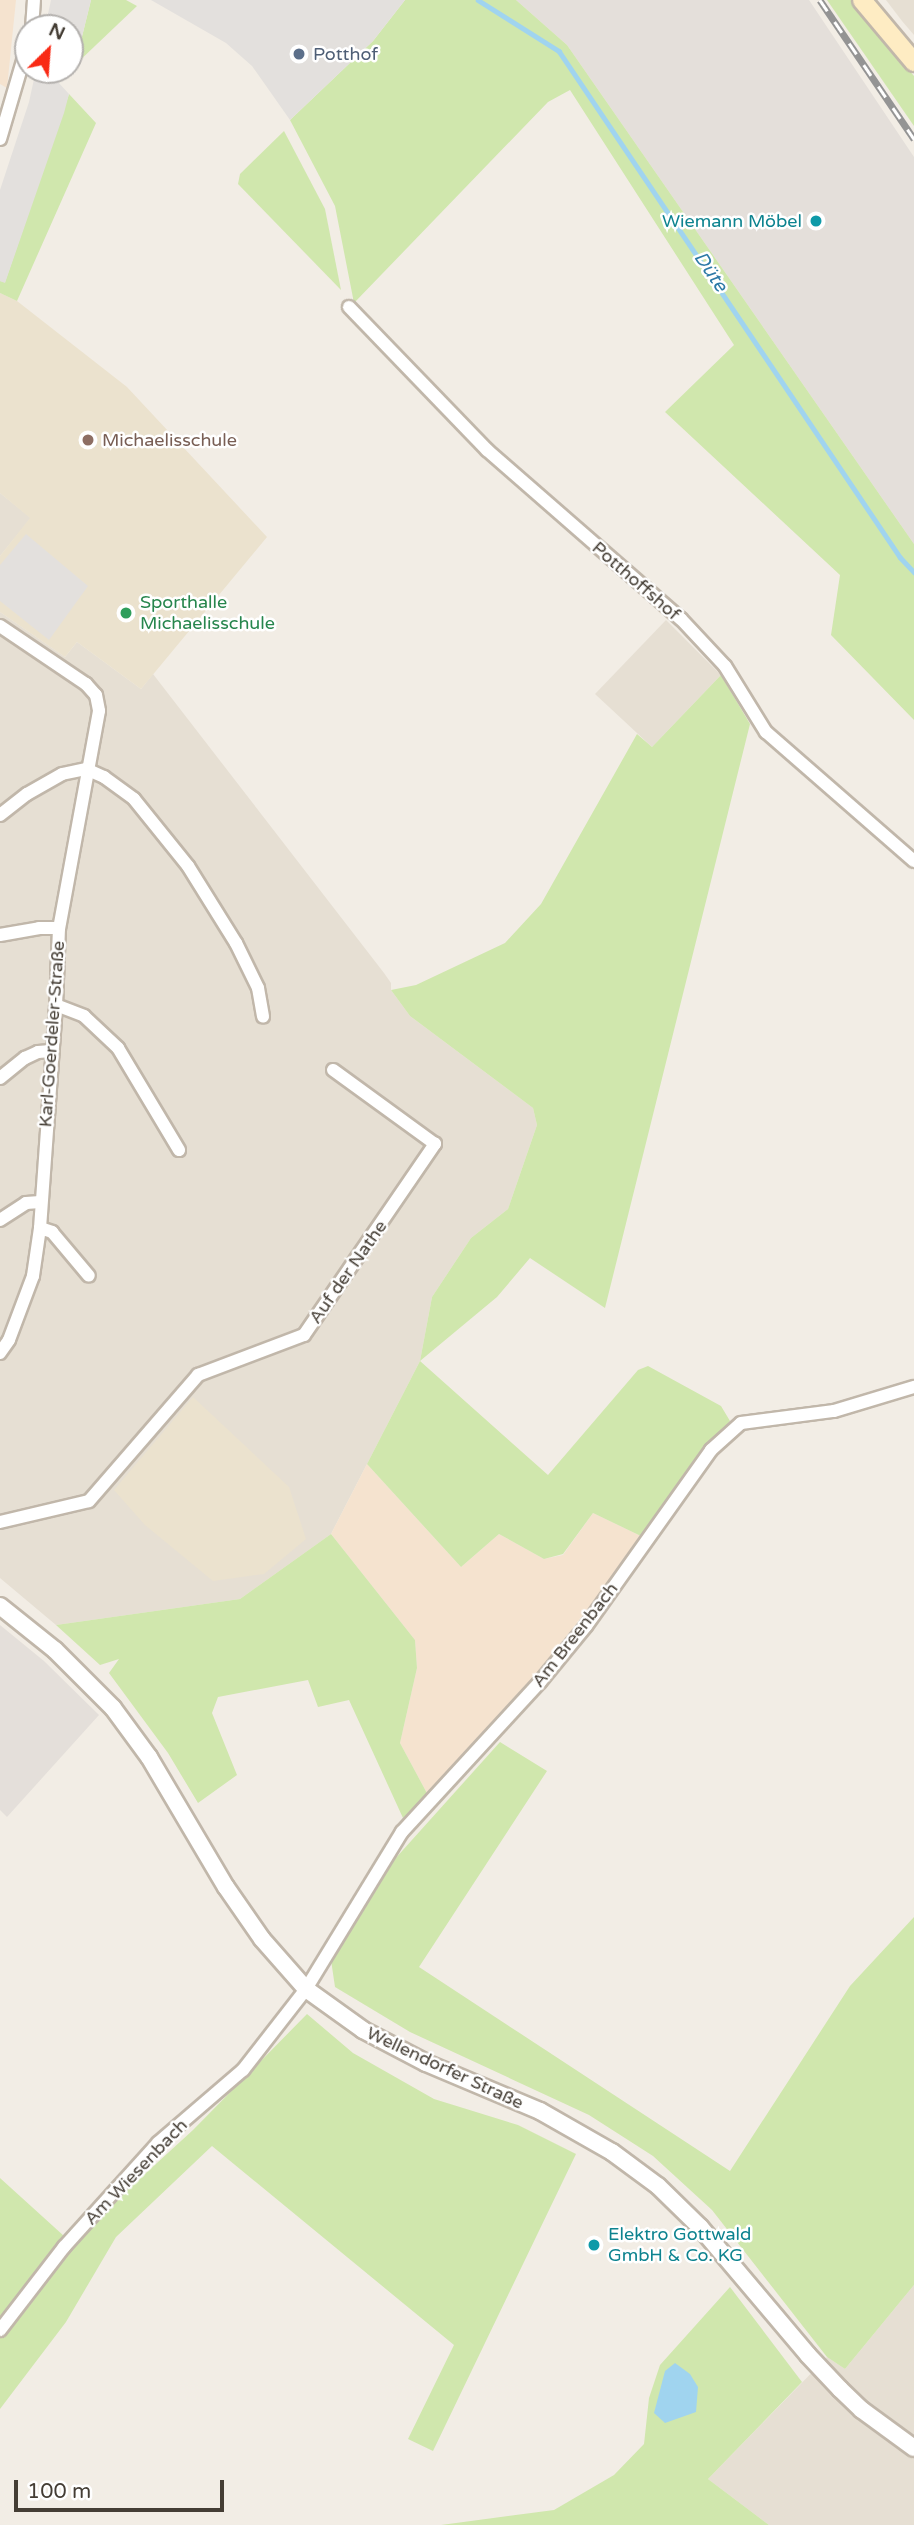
<!DOCTYPE html>
<meta charset="utf-8">
<style>
body{margin:0}
#map{position:relative;width:914px;height:2525px;overflow:hidden;background:#f2ede5;font-family:"Varela Round",sans-serif}
div>[style]{position:absolute}
.residential>*{inset:0;background:#e6dfd3}
.commercial>*{inset:0;background:#f5e3cf}
.industrial>*{inset:0;background:#e4dfda}
.education>*{inset:0;background:#ebe2ce}
.green>*{inset:0;background:#d0e7ad}
.parking>*{inset:0;background:#e3e0dd}
.water>*{inset:0;background:#a0d4ef}
.stream>*{height:4.5px;margin:-2.25px;padding:0 2.25px;transform-origin:2.25px;border-radius:2.25px;background:#a0d4ef}
.roads{filter:drop-shadow(2px 0 #c1b7aa) drop-shadow(-2px 0 #c1b7aa) drop-shadow(0 2px #c1b7aa) drop-shadow(0 -2px #c1b7aa)}
.minor>*{height:12px;margin:-6px;padding:0 6px;transform-origin:6px;border-radius:6px;background:#fff}
.tertiary>*{height:16px;margin:-8px;padding:0 8px;transform-origin:8px;border-radius:8px;background:#fff}
.secondary>*{height:18px;margin:-9px;padding:0 9px;transform-origin:9px;border-radius:9px;background:#feecc3}
.rail>*{height:7px;margin-top:-3.5px;transform-origin:0;background:repeating-linear-gradient(90deg,#fff 0 13px,#949494 0 26px);box-sizing:border-box;border-block:2px solid #949494}
.dots>*{width:19px;height:19px;translate:-50% -50%;box-sizing:border-box;border:4px solid #fff;border-radius:50%}
span{translate:-50% -50%;white-space:nowrap;text-align:center;line-height:1.15;-webkit-text-stroke:5px #fff;paint-order:stroke}
.service-label{font-size:18px;color:#4e5e75}
.left{translate:0 -50%;text-align:left}
.culture-label{font-size:18px;color:#0d838f}
.right{translate:-100% -50%;text-align:right}
.education-label{font-size:18px;color:#785e54}
.street-label{font-size:18px;color:#443d34}
.leisure-label{font-size:18px;color:#27864d}
.water-label{font-size:19px;color:#2d7aa7;font-style:italic}
.north{position:absolute;left:14px;top:14px;width:70px;height:70px;box-sizing:border-box;background:#fff;border:2px solid #b4b1ae;border-radius:50%;rotate:25deg;font-size:19px;font-weight:700;line-height:28px;text-align:center;color:#443d34}
.north::after{content:'';display:block;margin:auto;width:24px;height:32px;background:#f92a15;clip-path:polygon(50% 0,100% 100%,50% 72%,0 100%)}
.scale{position:absolute;left:14px;top:2480px;width:210px;height:32px;box-sizing:border-box;border:4px solid #443d34;border-top:0;padding-left:9px;font-size:21px;line-height:24px;white-space:nowrap;color:#443d34;-webkit-text-stroke:5px #fff;paint-order:stroke}
</style>
<div id="map">
<div class="residential">
<div style="clip-path:polygon(886px 0,914px 0,914px 35px,902px 21px)"></div>
<div style="clip-path:polygon(0 493px,31px 518px,0 556px)"></div>
<div style="clip-path:polygon(0 612px,65px 657px,77px 642px,141px 689px,153px 674px,384px 973px,391px 983px,391px 990px,410px 1016px,533px 1108px,537px 1125px,508px 1209px,471px 1238px,432px 1297px,420px 1361px,331px 1534px,240px 1599px,56px 1625px,0 1578px)"></div>
<div style="clip-path:polygon(666px 620px,721px 675px,652px 747px,595px 694px)"></div>
<div style="clip-path:polygon(914px 2285px,914px 2525px,769px 2525px,708px 2479px,827px 2357px,845px 2369px)"></div>
</div>
<div class="commercial">
<div style="clip-path:polygon(0 0,16px 0,7px 88px,0 84px)"></div>
<div style="clip-path:polygon(367px 1464px,461px 1567px,499px 1534px,544px 1559px,563px 1555px,593px 1513px,643px 1537px,502px 1721px,429px 1797px,400px 1743px,417px 1668px,415px 1640px,331px 1534px)"></div>
</div>
<div class="industrial">
<div style="clip-path:polygon(516px 0,809px 0,914px 157px,914px 544px,567px 45px)"></div>
<div style="clip-path:polygon(0 1625px,44px 1661px,99px 1715px,7px 1817px,0 1810px)"></div>
</div>
<div class="education">
<div style="clip-path:polygon(0 293px,17px 301px,127px 387px,267px 537px,141px 689px,77px 642px,65px 657px,0 612px,0 556px,30px 518px,0 493px)"></div>
<div style="clip-path:polygon(193px 1397px,289px 1487px,306px 1539px,264px 1574px,213px 1581px,145px 1525px,114px 1490px)"></div>
</div>
<div class="green">
<div style="clip-path:polygon(91px 0,126px 0,137px 6px,75px 65px)"></div>
<div style="clip-path:polygon(405px 0,516px 0,567px 45px,914px 544px,914px 720px,831px 635px,840px 575px,665px 412px,734px 345px,570px 90px,548px 102px,354px 303px,335px 206px,290px 120px,373px 41px)"></div>
<div style="clip-path:polygon(827px 0,851px 0,914px 76px,914px 126px)"></div>
<div style="clip-path:polygon(69px 94px,96px 123px,17px 301px,0 293px,0 281px,5px 282px)"></div>
<div style="clip-path:polygon(284px 131px,325px 209px,341px 290px,238px 184px,240px 174px)"></div>
<div style="clip-path:polygon(721px 675px,750px 724px,605px 1308px,530px 1258px,497px 1297px,420px 1361px,548px 1475px,638px 1370px,648px 1366px,721px 1406px,730px 1421px,684px 1477px,643px 1537px,593px 1513px,563px 1554px,544px 1559px,499px 1534px,461px 1567px,367px 1464px,420px 1361px,432px 1297px,471px 1238px,508px 1209px,537px 1125px,533px 1108px,410px 1016px,391px 990px,416px 985px,505px 943px,541px 904px,637px 734px,652px 747px)"></div>
<div style="clip-path:polygon(331px 1534px,415px 1640px,417px 1668px,400px 1743px,429px 1797px,403px 1818px,349px 1700px,318px 1707px,308px 1680px,218px 1697px,212px 1713px,237px 1775px,198px 1803px,168px 1753px,109px 1673px,119px 1659px,100px 1665px,56px 1625px,240px 1599px)"></div>
<div style="clip-path:polygon(500px 1742px,547px 1771px,419px 1967px,730px 2171px,850px 1986px,914px 1917px,914px 2285px,845px 2369px,827px 2357px,712px 2210px,653px 2156px,589px 2115px,410px 2032px,335px 1987px,331px 1960px,385px 1870px)"></div>
<div style="clip-path:polygon(307px 2014px,353px 2053px,434px 2099px,518px 2125px,576px 2154px,433px 2451px,408px 2439px,454px 2345px,212px 2146px,116px 2237px,66px 2322px,0 2409px,0 2178px,75px 2246px,122px 2195px,193px 2130px)"></div>
<div style="clip-path:polygon(730px 2287px,802px 2382px,708px 2479px,769px 2525px,441px 2525px,554px 2510px,614px 2475px,644px 2444px,649px 2398px,660px 2365px)"></div>
</div>
<div class="parking">
<div style="clip-path:polygon(51px 0,91px 0,75px 65px,58px 82px,69px 94px,64px 113px,5px 283px,0 281px,0 190px,29px 102px,36px 70px,70px 70px,70px 28px,45px 28px)"></div>
<div style="clip-path:polygon(151px 0,405px 0,373px 41px,290px 120px,252px 66px,226px 43px)"></div>
<div style="clip-path:polygon(26px 534px,88px 586px,49px 640px,0 601px,0 565px)"></div>
</div>
<div class="water">
<div style="clip-path:polygon(675px 2363px,690px 2374px,698px 2387px,696px 2412px,665px 2423px,654px 2413px,665px 2371px)"></div>
</div>
<div class="stream">
<div style="left:478px;top:0;width:96px;rotate:32.2deg"></div>
<div style="left:559px;top:51px;width:610px;rotate:56.02deg"></div>
<div style="left:900px;top:557px;width:21px;rotate:47deg"></div>
</div>
<div class="roads">
<div class="minor">
<div style="left:32px;top:28px;width:28px;rotate:-86deg"></div>
<div style="left:0;top:139px;width:99px;rotate:-73.6deg"></div>
<div style="left:349px;top:307px;width:199px;rotate:46deg"></div>
<div style="left:487px;top:450px;width:257px;rotate:41.1deg"></div>
<div style="left:681px;top:619px;width:64px;rotate:46.9deg"></div>
<div style="left:725px;top:666px;width:78px;rotate:58.2deg"></div>
<div style="left:766px;top:732px;width:196px;rotate:41.1deg"></div>
<div style="left:0;top:626px;width:104px;rotate:34deg"></div>
<div style="left:86px;top:684px;width:15px;rotate:48deg"></div>
<div style="left:96px;top:695px;width:16px;rotate:79deg"></div>
<div style="left:99px;top:711px;width:221px;rotate:100.4deg"></div>
<div style="left:59px;top:928px;width:77px;rotate:92.2deg"></div>
<div style="left:56px;top:1005px;width:224px;rotate:94.1deg"></div>
<div style="left:40px;top:1228px;width:49px;rotate:98.3deg"></div>
<div style="left:33px;top:1276px;width:68px;rotate:110.6deg"></div>
<div style="left:9px;top:1340px;width:16px;rotate:125deg"></div>
<div style="left:0;top:815px;width:34px;rotate:-38deg"></div>
<div style="left:27px;top:794px;width:40px;rotate:-29.7deg"></div>
<div style="left:62px;top:774px;width:25px;rotate:-12deg"></div>
<div style="left:86px;top:769px;width:20px;rotate:24deg"></div>
<div style="left:104px;top:777px;width:37px;rotate:36deg"></div>
<div style="left:134px;top:799px;width:86px;rotate:51.1deg"></div>
<div style="left:188px;top:866px;width:91px;rotate:58.1deg"></div>
<div style="left:236px;top:943px;width:50px;rotate:63.9deg"></div>
<div style="left:258px;top:988px;width:29px;rotate:80deg"></div>
<div style="left:0;top:935px;width:40px;rotate:-10deg"></div>
<div style="left:39px;top:928px;width:20px"></div>
<div style="left:56px;top:1005px;width:30px;rotate:21deg"></div>
<div style="left:84px;top:1016px;width:47px;rotate:43.3deg"></div>
<div style="left:118px;top:1048px;width:119px;rotate:59.1deg"></div>
<div style="left:0;top:1078px;width:32px;rotate:-39deg"></div>
<div style="left:25px;top:1058px;width:14px;rotate:-25deg"></div>
<div style="left:38px;top:1052px;width:13px;rotate:-4deg"></div>
<div style="left:0;top:1220px;width:31px;rotate:-33deg"></div>
<div style="left:26px;top:1203px;width:14px;rotate:-4deg"></div>
<div style="left:40px;top:1228px;width:13px;rotate:18deg"></div>
<div style="left:52px;top:1232px;width:57px;rotate:49.9deg"></div>
<div style="left:0;top:1522px;width:91px;rotate:-13.3deg"></div>
<div style="left:89px;top:1501px;width:167px;rotate:-49.1deg"></div>
<div style="left:198px;top:1375px;width:113px;rotate:-20.7deg"></div>
<div style="left:304px;top:1335px;width:232px;rotate:-55.6deg"></div>
<div style="left:435px;top:1144px;width:126px;rotate:-144deg"></div>
<div style="left:0;top:2330px;width:105px;rotate:-52.4deg"></div>
<div style="left:64px;top:2247px;width:140px;rotate:-47.9deg"></div>
<div style="left:158px;top:2143px;width:112px;rotate:-40.7deg"></div>
<div style="left:243px;top:2070px;width:103px;rotate:-52.1deg"></div>
<div style="left:306px;top:1989px;width:184px;rotate:-58.6deg"></div>
<div style="left:402px;top:1832px;width:204px;rotate:-47.4deg"></div>
<div style="left:540px;top:1682px;width:72px;rotate:-50.6deg"></div>
<div style="left:586px;top:1626px;width:216px;rotate:-54.6deg"></div>
<div style="left:711px;top:1450px;width:40px;rotate:-42deg"></div>
<div style="left:741px;top:1423px;width:94px;rotate:-7.4deg"></div>
<div style="left:834px;top:1411px;width:84px;rotate:-16.7deg"></div>
</div>
<div class="tertiary">
<div style="left:0;top:1606px;width:70px;rotate:38.7deg"></div>
<div style="left:55px;top:1650px;width:82px;rotate:45deg"></div>
<div style="left:113px;top:1708px;width:61px;rotate:53.7deg"></div>
<div style="left:149px;top:1757px;width:151px;rotate:59.4deg"></div>
<div style="left:226px;top:1887px;width:63px;rotate:55.3deg"></div>
<div style="left:262px;top:1939px;width:67px;rotate:48.7deg"></div>
<div style="left:306px;top:1989px;width:70px;rotate:35.7deg"></div>
<div style="left:363px;top:2030px;width:71px;rotate:27.6deg"></div>
<div style="left:426px;top:2063px;width:124px;rotate:22.8deg"></div>
<div style="left:540px;top:2111px;width:83px;rotate:29.7deg"></div>
<div style="left:612px;top:2152px;width:57px;rotate:36.5deg"></div>
<div style="left:658px;top:2186px;width:59px;rotate:44.3deg"></div>
<div style="left:700px;top:2227px;width:167px;rotate:49.8deg"></div>
<div style="left:808px;top:2355px;width:47px;rotate:46.7deg"></div>
<div style="left:840px;top:2389px;width:30px;rotate:44deg"></div>
<div style="left:862px;top:2410px;width:64px;rotate:36.2deg"></div>
</div>
<div class="secondary">
<div style="left:862px;top:0;width:81px;rotate:50deg"></div>
</div>
</div>
<div class="rail">
<div style="left:820px;top:0;width:168px;rotate:55.9deg"></div>
</div>
<div class="dots">
<div style="left:299px;top:54px;background:#5c6f8a"></div>
<div style="left:816px;top:221px;background:#0f9aa8"></div>
<div style="left:88px;top:440px;background:#8d6e63"></div>
<div style="left:126px;top:613px;background:#2e9e5b"></div>
<div style="left:594px;top:2245px;background:#0f9aa8"></div>
</div>
<div class="service-label">
<span class="left" style="left:313px;top:54px">Potthof</span>
</div>
<div class="culture-label">
<span class="right" style="left:802px;top:221px">Wiemann Möbel</span>
<span class="left" style="left:608px;top:2245px">Elektro Gottwald<br>GmbH &amp; Co. KG</span>
</div>
<div class="education-label">
<span class="left" style="left:102px;top:440px">Michaelisschule</span>
</div>
<div class="street-label">
<span style="left:636px;top:581px;rotate:41deg">Potthoffshof</span>
<span style="left:52px;top:1034px;rotate:-86deg">Karl-Goerdeler-Straße</span>
<span style="left:348px;top:1272px;rotate:-55deg">Auf der Nathe</span>
<span style="left:575px;top:1635px;rotate:-52deg">Am Breenbach</span>
<span style="left:445px;top:2068px;rotate:25deg">Wellendorfer Straße</span>
<span style="left:136px;top:2172px;rotate:-46deg">Am Wiesenbach</span>
</div>
<div class="leisure-label">
<span class="left" style="left:140px;top:613px">Sporthalle<br>Michaelisschule</span>
</div>
<div class="water-label">
<span style="left:710px;top:272px;rotate:56deg">Düte</span>
</div>
<div class="north">N</div>
<div class="scale">100 m</div>
</div>
